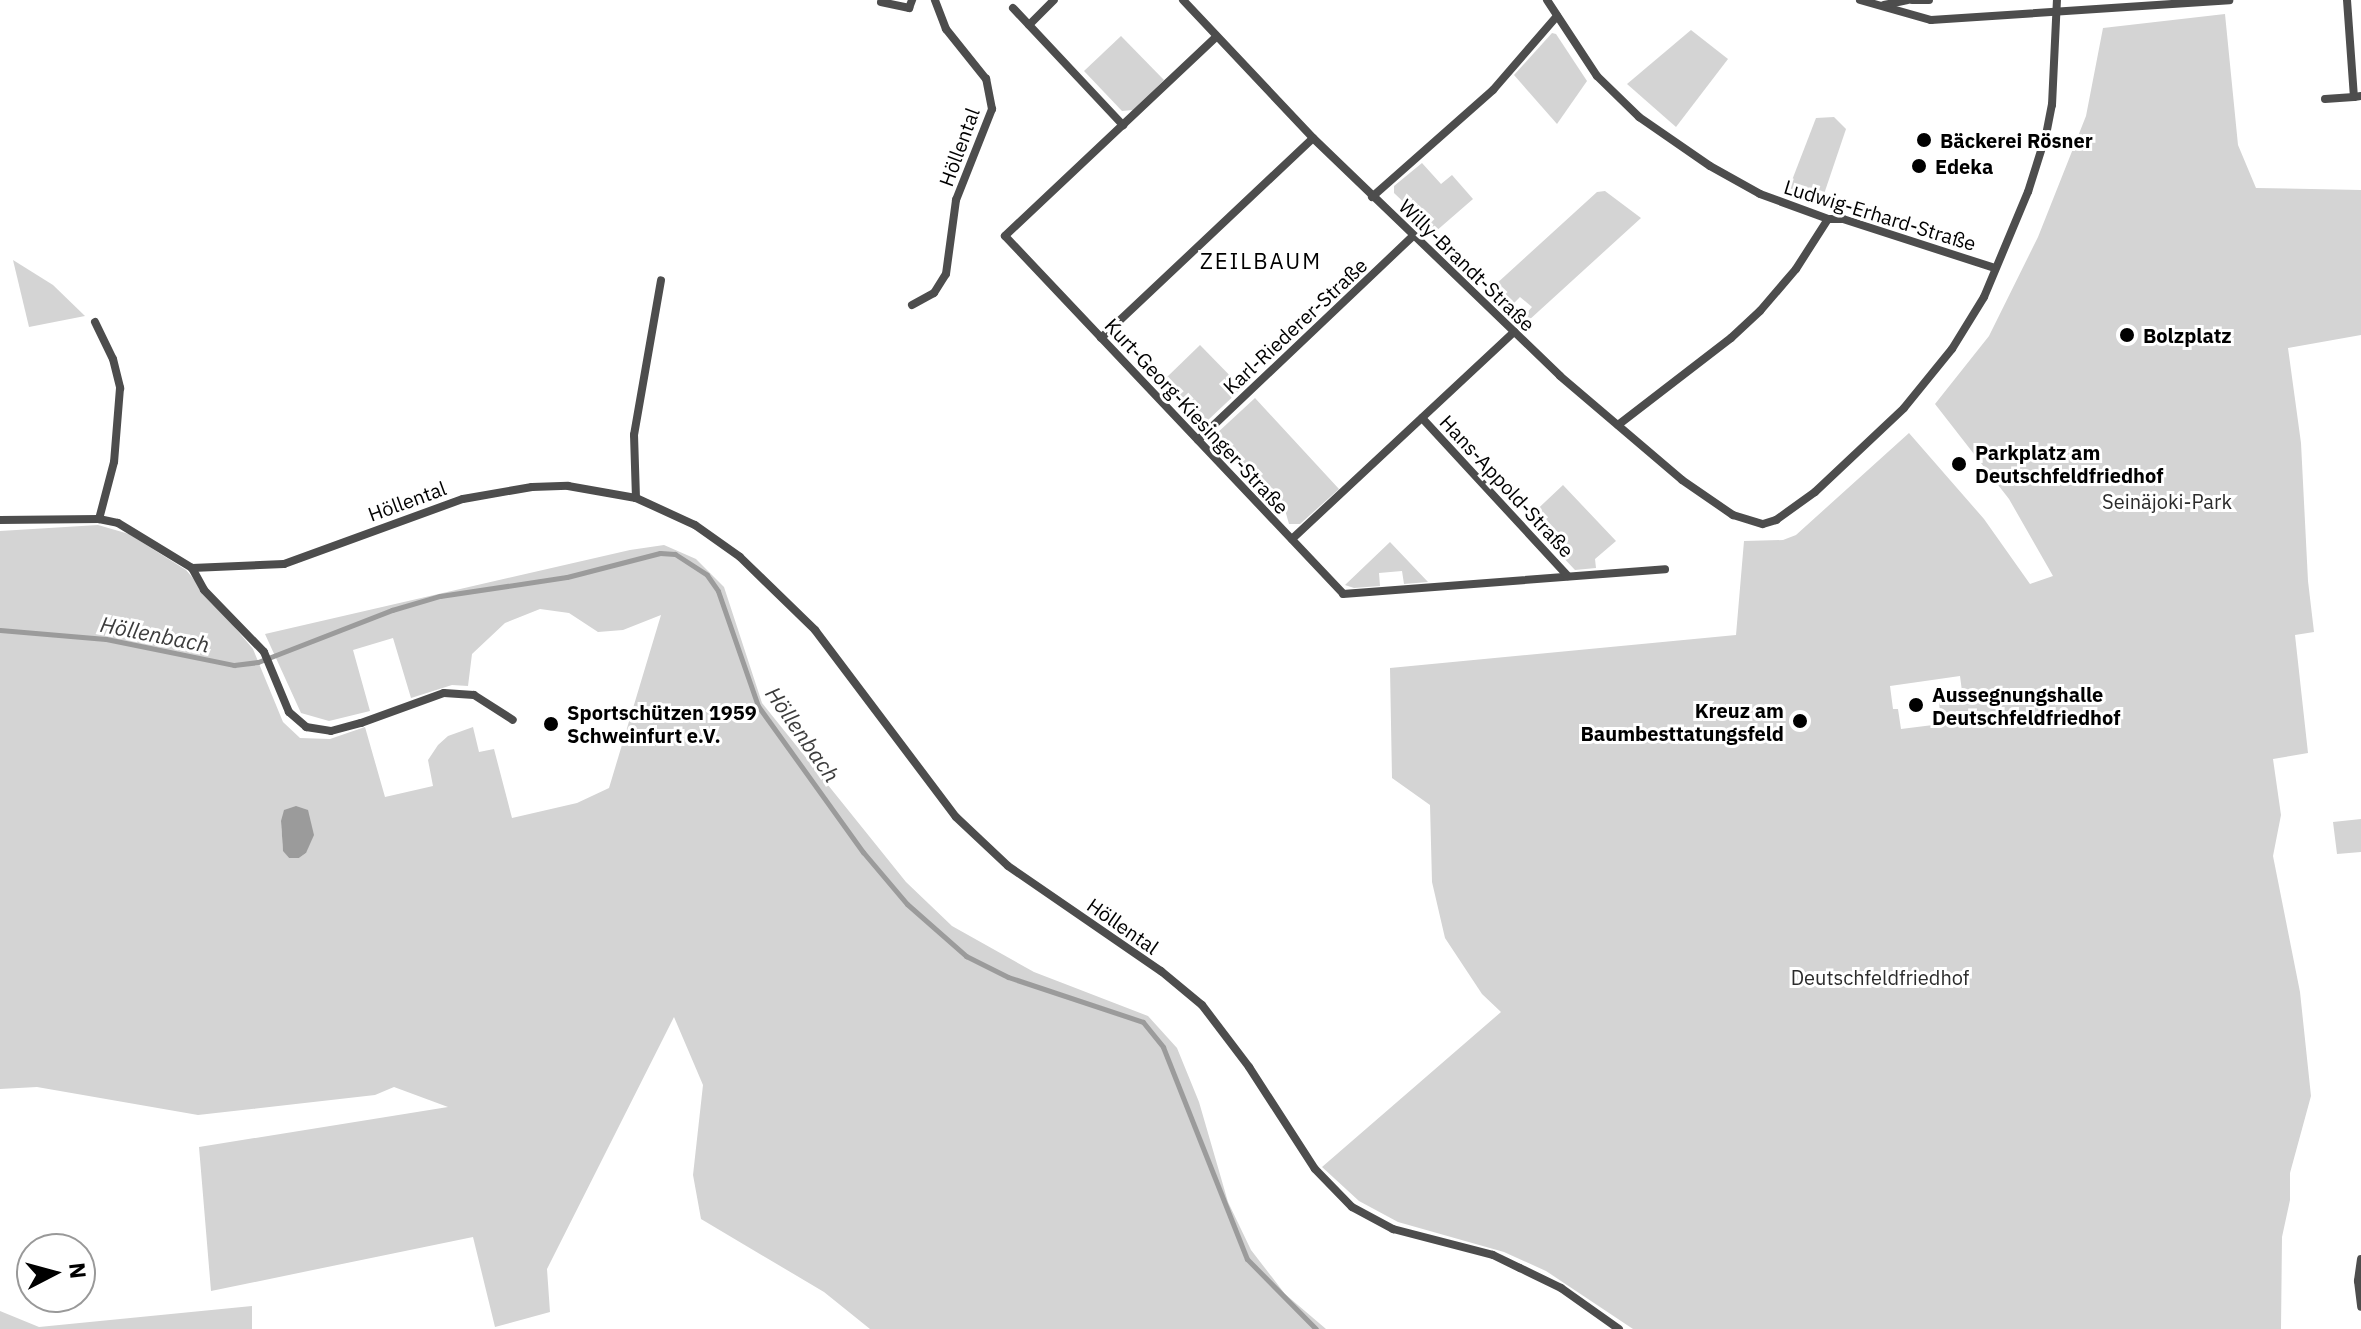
<!DOCTYPE html>
<meta charset="utf-8">
<style>
body{margin:0}
#map{position:relative;width:2361px;height:1329px;overflow:hidden;background:#fff;font-family:"IBM Plex Sans",sans-serif}
div>[style]{position:absolute}
.green>*{inset:0;background:#d4d4d4}
.water>*{inset:0;background:#9b9b9b}
.stream>*{height:5px;margin:-2.5px;padding:0 2.5px;transform-origin:2.5px;border-radius:2.5px;background:#9b9b9b}
.street>*{height:8px;margin:-4px;padding:0 4px;transform-origin:4px;border-radius:4px;background:#4d4d4d}
.dots>*{width:22px;height:22px;translate:-50% -50%;box-sizing:border-box;border:4px solid #fff;border-radius:50%}
span{translate:-50% -50%;white-space:nowrap;text-align:center;line-height:1.15;-webkit-text-stroke:6px #fff;paint-order:stroke}
.poi-label{font-size:20px;color:#000;font-weight:700}
.left{translate:0 -50%;text-align:left}
.right{translate:-100% -50%;text-align:right}
.street-label{font-size:20px;color:#000}
.park-label{font-size:20px;color:#2b2b2b}
.neighbourhood-label{font-size:22px;color:#000;letter-spacing:2px}
.water-label{font-size:22px;color:#3c3c3c;font-style:italic}
.north{position:absolute;left:16px;top:1233px;width:80px;height:80px;box-sizing:border-box;background:#fff;border:2px solid #999;border-radius:50%;rotate:84deg;font-size:22px;font-weight:700;line-height:32px;text-align:center;color:#000}
.north::after{content:'';display:block;margin:auto;width:28px;height:36px;background:#000;clip-path:polygon(50% 0,100% 100%,50% 72%,0 100%)}
</style>
<div id="map">
<div class="green">
<div style="clip-path:polygon(evenodd,2225px 14px,2238px 145px,2256px 188px,2361px 190px,2361px 335px,2288px 348px,2301px 443px,2308px 581px,2314px 632px,2295px 635px,2308px 753px,2273px 759px,2281px 815px,2273px 856px,2300px 992px,2311px 1096px,2290px 1173px,2290px 1200px,2282px 1237px,2281px 1329px,1633px 1329px,1546px 1271px,1504px 1252px,1398px 1222px,1359px 1201px,1322px 1167px,1501px 1012px,1482px 994px,1445px 938px,1432px 882px,1430px 805px,1392px 778px,1390px 668px,1736px 635px,1744px 541px,1783px 540px,1796px 535px,1909px 433px,1984px 519px,2030px 584px,2053px 576px,2009px 499px,1935px 404px,1989px 336px,2038px 237px,2086px 116px,2103px 28px,2225px 14px,1960px 676px,1963px 699px,1939px 702px,1941px 724px,1901px 729px,1898px 709px,1893px 709px,1890px 686px,1960px 676px)"></div>
<div style="clip-path:polygon(1691px 30px,1728px 59px,1676px 127px,1627px 84px)"></div>
<div style="clip-path:polygon(1552px 33px,1556px 34px,1587px 81px,1557px 124px,1514px 75px)"></div>
<div style="clip-path:polygon(1121px 36px,1164px 80px,1133px 110px,1122px 111px,1084px 71px)"></div>
<div style="clip-path:polygon(1834px 117px,1846px 129px,1823px 197px,1819px 199px,1789px 188px,1816px 118px)"></div>
<div style="clip-path:polygon(1422px 163px,1441px 184px,1452px 175px,1473px 199px,1435px 232px,1394px 193px,1394px 186px)"></div>
<div style="clip-path:polygon(1605px 191px,1641px 218px,1528px 321px,1523px 317px,1532px 307px,1520px 297px,1511px 306px,1495px 291px,1495px 285px,1597px 192px)"></div>
<div style="clip-path:polygon(13px 260px,53px 285px,85px 316px,29px 327px)"></div>
<div style="clip-path:polygon(1200px 345px,1242px 388px,1206px 422px,1165px 379px)"></div>
<div style="clip-path:polygon(1255px 398px,1339px 489px,1300px 524px,1289px 524px,1285px 510px,1230px 449px,1218px 450px,1214px 446px,1216px 434px)"></div>
<div style="clip-path:polygon(1563px 485px,1616px 541px,1595px 559px,1596px 568px,1575px 570px,1527px 519px)"></div>
<div style="clip-path:polygon(evenodd,98px 525px,129px 534px,186px 570px,253px 649px,283px 722px,300px 738px,330px 739px,365px 727px,385px 797px,433px 786px,428px 760px,438px 745px,448px 736px,473px 727px,479px 752px,494px 749px,512px 818px,577px 803px,609px 788px,661px 615px,623px 630px,598px 632px,569px 613px,540px 609px,505px 623px,472px 654px,468px 686px,452px 685px,411px 698px,393px 638px,353px 650px,370px 711px,329px 721px,301px 713px,265px 634px,630px 550px,664px 545px,696px 559px,724px 587px,762px 703px,906px 882px,952px 926px,1034px 972px,1148px 1016px,1177px 1048px,1199px 1102px,1228px 1202px,1251px 1250px,1285px 1294px,1326px 1329px,870px 1329px,824px 1292px,701px 1219px,693px 1175px,703px 1085px,674px 1017px,547px 1269px,550px 1312px,495px 1327px,473px 1237px,211px 1291px,199px 1147px,448px 1107px,394px 1087px,375px 1095px,198px 1115px,37px 1087px,0 1089px,0 531px,98px 525px,281px 821px,306px 853px,299px 858px,289px 858px,283px 850px,281px 821px)"></div>
<div style="clip-path:polygon(1390px 542px,1428px 582px,1404px 584px,1402px 571px,1379px 573px,1380px 586px,1354px 588px,1345px 585px)"></div>
<div style="clip-path:polygon(2361px 819px,2361px 852px,2337px 854px,2333px 822px)"></div>
<div style="clip-path:polygon(252px 1306px,252px 1329px,0 1329px,0 1311px,39px 1327px)"></div>
</div>
<div class="water">
<div style="clip-path:polygon(296px 806px,308px 810px,314px 835px,306px 853px,299px 858px,289px 858px,283px 851px,281px 821px,284px 810px)"></div>
</div>
<div class="stream">
<div style="left:0;top:630px;width:106px;rotate:4.9deg"></div>
<div style="left:106px;top:639px;width:131px;rotate:11.5deg"></div>
<div style="left:234px;top:665px;width:24px;rotate:-7deg"></div>
<div style="left:258px;top:662px;width:144px;rotate:-21.2deg"></div>
<div style="left:392px;top:610px;width:50px;rotate:-16.3deg"></div>
<div style="left:440px;top:596px;width:128px;rotate:-8.5deg"></div>
<div style="left:567px;top:577px;width:96px;rotate:-14.5deg"></div>
<div style="left:660px;top:553px;width:15px;rotate:4deg"></div>
<div style="left:675px;top:554px;width:38px;rotate:33deg"></div>
<div style="left:707px;top:575px;width:19px;rotate:55deg"></div>
<div style="left:718px;top:591px;width:122px;rotate:70.8deg"></div>
<div style="left:758px;top:706px;width:180px;rotate:54.3deg"></div>
<div style="left:863px;top:852px;width:68px;rotate:49.8deg"></div>
<div style="left:907px;top:904px;width:79px;rotate:41.4deg"></div>
<div style="left:966px;top:956px;width:47px;rotate:26.6deg"></div>
<div style="left:1008px;top:977px;width:142px;rotate:18.4deg"></div>
<div style="left:1143px;top:1022px;width:32px;rotate:51deg"></div>
<div style="left:1163px;top:1047px;width:228px;rotate:68.4deg"></div>
<div style="left:1247px;top:1259px;width:98px;rotate:45.4deg"></div>
</div>
<div class="street">
<div style="left:1183px;top:0;width:190px;rotate:46.7deg"></div>
<div style="left:1313px;top:138px;width:343px;rotate:43.9deg"></div>
<div style="left:1560px;top:376px;width:160px;rotate:40.4deg"></div>
<div style="left:1682px;top:480px;width:62px;rotate:34.5deg"></div>
<div style="left:1733px;top:515px;width:31px;rotate:17deg"></div>
<div style="left:1763px;top:524px;width:14px;rotate:-17deg"></div>
<div style="left:1776px;top:520px;width:48px;rotate:-35.7deg"></div>
<div style="left:1815px;top:492px;width:122px;rotate:-43.3deg"></div>
<div style="left:1904px;top:408px;width:76px;rotate:-50.9deg"></div>
<div style="left:1952px;top:349px;width:61px;rotate:-58.4deg"></div>
<div style="left:1984px;top:297px;width:114px;rotate:-67.3deg"></div>
<div style="left:2028px;top:192px;width:60px;rotate:-72.5deg"></div>
<div style="left:2046px;top:135px;width:31px;rotate:-79deg"></div>
<div style="left:2052px;top:105px;width:105px;rotate:-87.3deg"></div>
<div style="left:1547px;top:0;width:91px;rotate:56.7deg"></div>
<div style="left:1597px;top:76px;width:59px;rotate:44.3deg"></div>
<div style="left:1639px;top:117px;width:86px;rotate:34.6deg"></div>
<div style="left:1710px;top:166px;width:57px;rotate:29.2deg"></div>
<div style="left:1760px;top:194px;width:72px;rotate:20.2deg"></div>
<div style="left:1828px;top:219px;width:15px"></div>
<div style="left:1843px;top:219px;width:160px;rotate:17.9deg"></div>
<div style="left:1860px;top:0;width:74px;rotate:15.7deg"></div>
<div style="left:1931px;top:20px;width:299px;rotate:-3.8deg"></div>
<div style="left:1912px;top:0;width:17px"></div>
<div style="left:2347px;top:0;width:97px;rotate:85.9deg"></div>
<div style="left:2354px;top:97px;width:7px;rotate:-8deg"></div>
<div style="left:881px;top:2px;width:29px;rotate:12deg"></div>
<div style="left:909px;top:8px;width:9px;rotate:-69deg"></div>
<div style="left:1884px;top:5px;width:24px;rotate:-12deg"></div>
<div style="left:1013px;top:8px;width:161px;rotate:46.8deg"></div>
<div style="left:1029px;top:25px;width:35px;rotate:-45deg"></div>
<div style="left:1216px;top:37px;width:290px;rotate:136.7deg"></div>
<div style="left:1005px;top:236px;width:492px;rotate:46.6deg"></div>
<div style="left:1343px;top:594px;width:323px;rotate:-4.4deg"></div>
<div style="left:2325px;top:99px;width:29px;rotate:-4deg"></div>
<div style="left:1372px;top:197px;width:162px;rotate:-41.5deg"></div>
<div style="left:1493px;top:90px;width:98px;rotate:-49.1deg"></div>
<div style="left:912px;top:305px;width:25px;rotate:-29deg"></div>
<div style="left:934px;top:293px;width:22px;rotate:-58deg"></div>
<div style="left:946px;top:274px;width:75px;rotate:-82.3deg"></div>
<div style="left:956px;top:200px;width:98px;rotate:-68.4deg"></div>
<div style="left:992px;top:109px;width:31px;rotate:-101deg"></div>
<div style="left:986px;top:79px;width:64px;rotate:-128.7deg"></div>
<div style="left:946px;top:29px;width:31px;rotate:-111deg"></div>
<div style="left:95px;top:322px;width:41px;rotate:64.1deg"></div>
<div style="left:113px;top:359px;width:30px;rotate:76deg"></div>
<div style="left:120px;top:388px;width:74px;rotate:94.6deg"></div>
<div style="left:114px;top:462px;width:59px;rotate:104.7deg"></div>
<div style="left:1101px;top:338px;width:291px;rotate:-43.3deg"></div>
<div style="left:1422px;top:418px;width:215px;rotate:47.3deg"></div>
<div style="left:1618px;top:425px;width:143px;rotate:-37.6deg"></div>
<div style="left:1731px;top:338px;width:40px;rotate:-43deg"></div>
<div style="left:1760px;top:311px;width:55px;rotate:-49.4deg"></div>
<div style="left:1796px;top:269px;width:59px;rotate:-57.4deg"></div>
<div style="left:1198px;top:440px;width:296px;rotate:-43.5deg"></div>
<div style="left:636px;top:498px;width:63px;rotate:-91.8deg"></div>
<div style="left:634px;top:435px;width:157px;rotate:-80.1deg"></div>
<div style="left:0;top:520px;width:99px;rotate:-0.6deg"></div>
<div style="left:99px;top:519px;width:19px;rotate:12deg"></div>
<div style="left:118px;top:523px;width:87px;rotate:31.3deg"></div>
<div style="left:192px;top:568px;width:25px;rotate:61deg"></div>
<div style="left:204px;top:590px;width:86px;rotate:45.9deg"></div>
<div style="left:264px;top:652px;width:65px;rotate:67.4deg"></div>
<div style="left:289px;top:712px;width:23px;rotate:41deg"></div>
<div style="left:306px;top:727px;width:25px;rotate:9deg"></div>
<div style="left:331px;top:731px;width:31px;rotate:-15deg"></div>
<div style="left:361px;top:723px;width:88px;rotate:-19.9deg"></div>
<div style="left:444px;top:693px;width:30px;rotate:4deg"></div>
<div style="left:474px;top:695px;width:46px;rotate:32.7deg"></div>
<div style="left:1292px;top:539px;width:304px;rotate:-43deg"></div>
<div style="left:192px;top:568px;width:92px;rotate:-2.5deg"></div>
<div style="left:284px;top:564px;width:190px;rotate:-20deg"></div>
<div style="left:463px;top:499px;width:70px;rotate:-9.9deg"></div>
<div style="left:532px;top:487px;width:36px;rotate:-2deg"></div>
<div style="left:568px;top:486px;width:69px;rotate:10deg"></div>
<div style="left:636px;top:498px;width:65px;rotate:24.6deg"></div>
<div style="left:695px;top:525px;width:55px;rotate:35.4deg"></div>
<div style="left:740px;top:557px;width:105px;rotate:44.2deg"></div>
<div style="left:815px;top:630px;width:234px;rotate:53deg"></div>
<div style="left:956px;top:817px;width:71px;rotate:43.3deg"></div>
<div style="left:1008px;top:866px;width:186px;rotate:34.5deg"></div>
<div style="left:1161px;top:971px;width:53px;rotate:39.7deg"></div>
<div style="left:1202px;top:1005px;width:78px;rotate:52.8deg"></div>
<div style="left:1249px;top:1067px;width:121px;rotate:57.1deg"></div>
<div style="left:1315px;top:1169px;width:53px;rotate:45.8deg"></div>
<div style="left:1352px;top:1207px;width:47px;rotate:28.2deg"></div>
<div style="left:1393px;top:1229px;width:103px;rotate:14.6deg"></div>
<div style="left:1493px;top:1255px;width:30px;rotate:26deg"></div>
<div style="left:1520px;top:1268px;width:46px;rotate:26deg"></div>
<div style="left:1561px;top:1288px;width:71px;rotate:35.3deg"></div>
<div style="left:2361px;top:1259px;width:22px;rotate:98deg"></div>
<div style="left:2358px;top:1281px;width:26px;rotate:83deg"></div>
</div>
<div class="dots">
<div style="left:1924px;top:140px;background:#000"></div>
<div style="left:1919px;top:166px;background:#000"></div>
<div style="left:2127px;top:335px;background:#000"></div>
<div style="left:1959px;top:464px;background:#000"></div>
<div style="left:1916px;top:705px;background:#000"></div>
<div style="left:1800px;top:721px;background:#000"></div>
<div style="left:551px;top:724px;background:#000"></div>
</div>
<div class="poi-label">
<span class="left" style="left:1940px;top:140px">Bäckerei Rösner</span>
<span class="left" style="left:1935px;top:166px">Edeka</span>
<span class="left" style="left:2143px;top:335px">Bolzplatz</span>
<span class="left" style="left:1975px;top:464px">Parkplatz am<br>Deutschfeldfriedhof</span>
<span class="left" style="left:1932px;top:706px">Aussegnungshalle<br>Deutschfeldfriedhof</span>
<span class="right" style="left:1784px;top:722px">Kreuz am<br>Baumbesttatungsfeld</span>
<span class="left" style="left:567px;top:724px">Sportschützen 1959<br>Schweinfurt e.V.</span>
</div>
<div class="street-label">
<span style="left:959px;top:147px;rotate:-70deg">Höllental</span>
<span style="left:1880px;top:215px;rotate:17deg">Ludwig-Erhard-Straße</span>
<span style="left:1467px;top:265px;rotate:44deg">Willy-Brandt-Straße</span>
<span style="left:1295px;top:326px;rotate:-43deg">Karl-Riederer-Straße</span>
<span style="left:1197px;top:416px;rotate:47deg">Kurt-Georg-Kiesinger-Straße</span>
<span style="left:1507px;top:486px;rotate:47deg">Hans-Appold-Straße</span>
<span style="left:407px;top:501px;rotate:-20deg">Höllental</span>
<span style="left:1123px;top:926px;rotate:35deg">Höllental</span>
</div>
<div class="park-label">
<span style="left:2167px;top:501px">Seinäjoki-Park</span>
<span style="left:1880px;top:977px">Deutschfeldfriedhof</span>
</div>
<div class="neighbourhood-label">
<span style="left:1261px;top:261px">ZEILBAUM</span>
</div>
<div class="water-label">
<span style="left:155px;top:634px;rotate:11deg">Höllenbach</span>
<span style="left:803px;top:734px;rotate:55deg">Höllenbach</span>
</div>
<div class="north">N</div>
</div>
